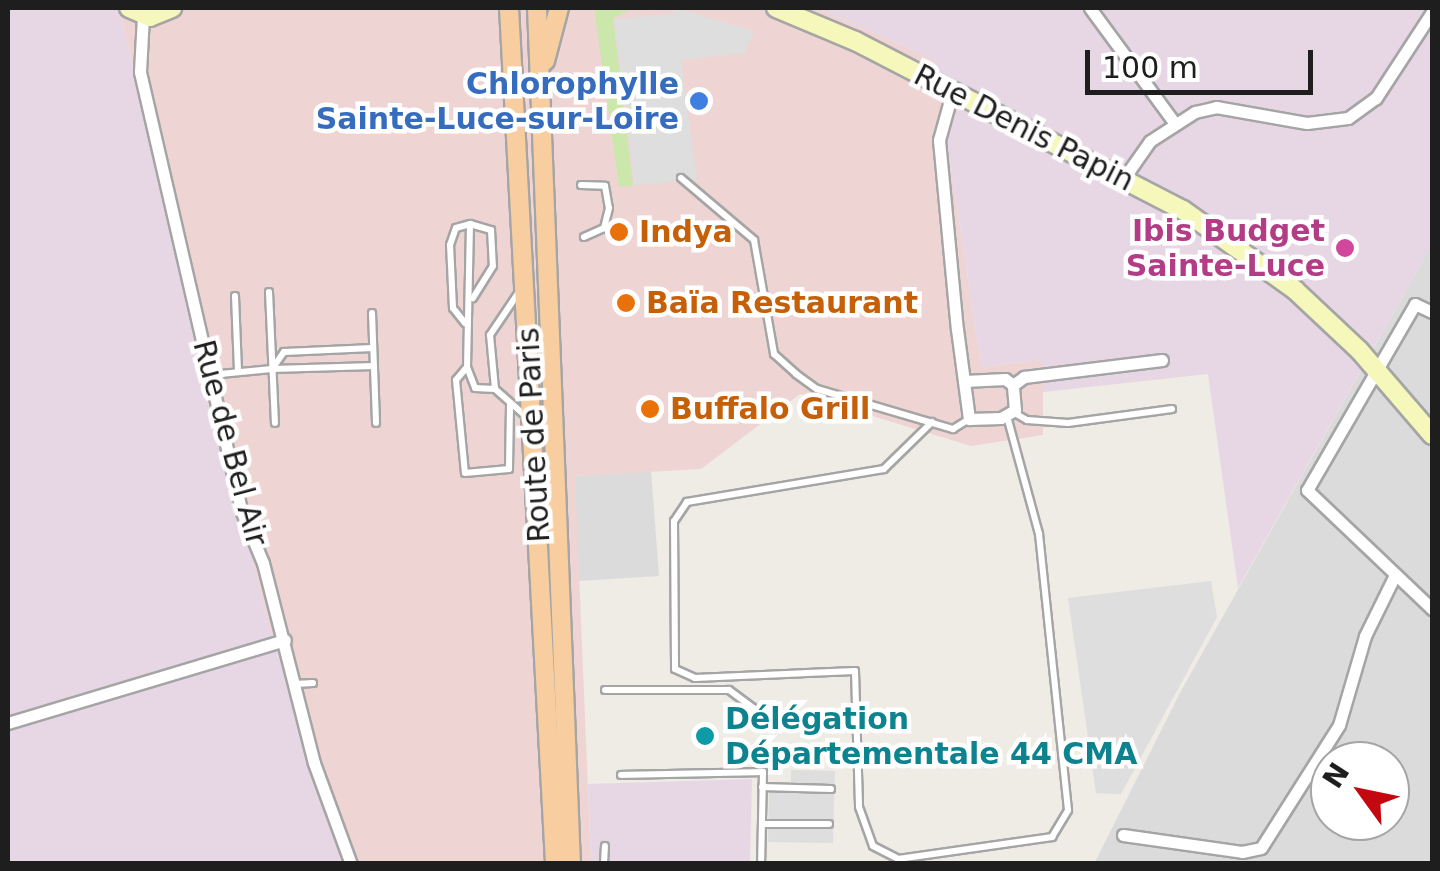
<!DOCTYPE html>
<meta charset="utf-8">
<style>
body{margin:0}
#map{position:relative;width:1440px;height:871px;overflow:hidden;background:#efebe5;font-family:"DejaVu Sans",sans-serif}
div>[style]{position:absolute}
.residential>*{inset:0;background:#dcdbdb}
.commercial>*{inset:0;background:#efd4d4}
.industrial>*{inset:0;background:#e7d7e5}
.grass>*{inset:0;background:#cce7ac}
.parking>*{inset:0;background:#dedede}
.roads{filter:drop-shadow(2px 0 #a5a5a5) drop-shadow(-2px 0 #a5a5a5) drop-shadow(0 2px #a5a5a5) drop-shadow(0 -2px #a5a5a5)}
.lane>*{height:6px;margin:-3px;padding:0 3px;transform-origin:3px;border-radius:3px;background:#fff}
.street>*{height:11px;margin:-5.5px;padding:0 5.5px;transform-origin:5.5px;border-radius:5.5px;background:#fff}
.secondary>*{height:18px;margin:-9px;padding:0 9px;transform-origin:9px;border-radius:9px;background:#f6f7ba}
.primary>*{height:18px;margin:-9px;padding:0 9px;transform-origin:9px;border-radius:9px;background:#f8cea0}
.dots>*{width:28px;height:28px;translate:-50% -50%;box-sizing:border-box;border:5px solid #fff;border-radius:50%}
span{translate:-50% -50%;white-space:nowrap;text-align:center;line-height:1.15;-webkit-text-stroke:9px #fff;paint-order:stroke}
.shop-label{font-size:30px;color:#366cbe;font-weight:700}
.right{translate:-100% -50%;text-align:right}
.street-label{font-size:30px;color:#1e1e1e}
.hotel-label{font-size:30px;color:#b23c85;font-weight:700}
.food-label{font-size:30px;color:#c56008;font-weight:700}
.left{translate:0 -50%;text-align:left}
.culture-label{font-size:30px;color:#0d838f;font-weight:700}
.frame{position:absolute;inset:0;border:10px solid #1e1e1e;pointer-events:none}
.north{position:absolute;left:1310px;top:741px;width:100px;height:100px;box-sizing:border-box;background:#fff;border:2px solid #a5a5a5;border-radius:50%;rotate:303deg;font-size:28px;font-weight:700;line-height:40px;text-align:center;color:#1e1e1e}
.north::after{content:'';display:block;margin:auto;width:35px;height:45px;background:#c40810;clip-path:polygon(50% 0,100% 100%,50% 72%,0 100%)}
.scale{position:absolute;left:1085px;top:50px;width:228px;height:45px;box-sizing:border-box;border:5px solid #1e1e1e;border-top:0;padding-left:12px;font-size:30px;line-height:35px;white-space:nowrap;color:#1e1e1e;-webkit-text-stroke:8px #fff;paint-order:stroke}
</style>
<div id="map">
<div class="residential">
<div style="clip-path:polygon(evenodd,1432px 244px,1432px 863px,1094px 864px,1181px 691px,1432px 244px,1330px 761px,1390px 761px,1390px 821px,1330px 821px,1330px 761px)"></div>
<div style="clip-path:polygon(651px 471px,659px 576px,578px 581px,574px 476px)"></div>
</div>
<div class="commercial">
<div style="clip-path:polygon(119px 8px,817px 8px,935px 60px,981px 367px,1043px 360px,1043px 435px,971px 446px,800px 394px,701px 469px,575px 476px,591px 863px,352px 863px,268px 623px)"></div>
</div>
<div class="industrial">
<div style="clip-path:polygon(8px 8px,119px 8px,268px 623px,352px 863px,8px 863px)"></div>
<div style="clip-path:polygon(817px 8px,1432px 8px,1432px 244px,1238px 588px,1208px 374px,1043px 392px,1042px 360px,981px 367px,935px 60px)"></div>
<div style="clip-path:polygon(752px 779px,750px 863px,591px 863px,588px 784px)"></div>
</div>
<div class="grass">
<div style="clip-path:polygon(594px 8px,634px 8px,613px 18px,633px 186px,619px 187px)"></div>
</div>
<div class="parking">
<div style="clip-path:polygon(675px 8px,754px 31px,745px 53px,681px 60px,697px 180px,634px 185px,614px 19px,673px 14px)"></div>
<div style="clip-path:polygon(1211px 581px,1217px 617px,1121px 794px,1096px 793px,1068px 598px)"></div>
<div style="clip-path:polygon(791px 770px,835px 771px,833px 843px,768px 842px,769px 789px,791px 789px)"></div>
</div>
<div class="roads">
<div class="lane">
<div style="left:681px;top:178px;width:96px;rotate:40.3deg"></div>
<div style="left:754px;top:240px;width:116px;rotate:80deg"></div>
<div style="left:774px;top:354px;width:30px;rotate:42deg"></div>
<div style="left:796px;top:374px;width:26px;rotate:36deg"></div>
<div style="left:817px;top:389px;width:142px;rotate:16.4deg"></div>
<div style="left:953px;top:429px;width:19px;rotate:-32deg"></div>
<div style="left:581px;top:185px;width:24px;rotate:2deg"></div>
<div style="left:605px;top:186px;width:22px;rotate:80deg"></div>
<div style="left:609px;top:208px;width:21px;rotate:104deg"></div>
<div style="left:604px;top:228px;width:22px;rotate:156deg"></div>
<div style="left:470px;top:224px;width:22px;rotate:16deg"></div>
<div style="left:491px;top:230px;width:36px;rotate:87deg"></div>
<div style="left:493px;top:266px;width:38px;rotate:122deg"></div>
<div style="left:269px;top:292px;width:131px;rotate:87.4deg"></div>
<div style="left:519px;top:292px;width:52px;rotate:124deg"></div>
<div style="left:490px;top:335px;width:54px;rotate:84.7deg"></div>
<div style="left:495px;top:389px;width:45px;rotate:41.4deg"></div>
<div style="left:235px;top:296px;width:75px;rotate:87.7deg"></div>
<div style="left:372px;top:313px;width:110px;rotate:87.9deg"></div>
<div style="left:465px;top:323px;width:19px;rotate:-129deg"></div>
<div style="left:453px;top:308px;width:63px;rotate:-92.7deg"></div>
<div style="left:450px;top:245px;width:18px;rotate:-71deg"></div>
<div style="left:456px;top:228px;width:15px;rotate:-16deg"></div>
<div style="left:470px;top:224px;width:143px;rotate:91.2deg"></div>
<div style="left:467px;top:367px;width:22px;rotate:69deg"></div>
<div style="left:475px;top:388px;width:20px;rotate:3deg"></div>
<div style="left:467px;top:367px;width:17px;rotate:130deg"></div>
<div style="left:456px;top:380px;width:93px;rotate:84.5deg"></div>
<div style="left:465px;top:473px;width:44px;rotate:-5.2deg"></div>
<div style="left:509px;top:469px;width:65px;rotate:-89.1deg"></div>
<div style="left:272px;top:369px;width:102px;rotate:-1.7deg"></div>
<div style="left:210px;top:375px;width:62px;rotate:-5.5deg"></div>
<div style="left:272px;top:369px;width:21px;rotate:-55deg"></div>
<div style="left:284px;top:352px;width:89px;rotate:-2.6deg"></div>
<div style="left:1013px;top:412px;width:16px;rotate:30deg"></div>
<div style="left:1027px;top:420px;width:41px;rotate:4.2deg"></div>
<div style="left:1068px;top:423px;width:105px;rotate:-7.7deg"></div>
<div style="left:932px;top:422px;width:67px;rotate:135.6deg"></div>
<div style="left:884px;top:469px;width:200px;rotate:170.5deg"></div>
<div style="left:687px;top:502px;width:23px;rotate:124deg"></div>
<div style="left:674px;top:521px;width:148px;rotate:89.6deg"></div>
<div style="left:675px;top:669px;width:22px;rotate:24deg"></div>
<div style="left:695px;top:678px;width:160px;rotate:-2.5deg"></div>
<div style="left:855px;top:671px;width:136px;rotate:88.3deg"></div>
<div style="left:859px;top:807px;width:41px;rotate:70.3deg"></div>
<div style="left:873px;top:846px;width:28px;rotate:27deg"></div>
<div style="left:898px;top:859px;width:156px;rotate:-8.1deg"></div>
<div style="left:1052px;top:837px;width:31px;rotate:-59deg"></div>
<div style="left:1068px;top:810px;width:278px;rotate:-96deg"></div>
<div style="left:1039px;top:534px;width:122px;rotate:-105.2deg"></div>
<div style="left:295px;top:684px;width:18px;rotate:-3deg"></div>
<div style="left:605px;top:690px;width:124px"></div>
<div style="left:729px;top:690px;width:44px;rotate:36.6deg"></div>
<div style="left:621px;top:775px;width:142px;rotate:-1.2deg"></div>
<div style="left:763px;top:772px;width:92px;rotate:91.2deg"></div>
<div style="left:762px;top:787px;width:69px;rotate:1.7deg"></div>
<div style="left:762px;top:824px;width:67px"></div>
<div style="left:604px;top:864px;width:18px;rotate:-87deg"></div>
</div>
<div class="street">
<div style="left:1090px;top:8px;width:140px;rotate:53.7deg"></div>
<div style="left:143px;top:16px;width:56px;rotate:93.1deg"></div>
<div style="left:140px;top:72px;width:449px;rotate:77deg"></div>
<div style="left:241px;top:510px;width:57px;rotate:67.5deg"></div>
<div style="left:263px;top:563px;width:206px;rotate:75.7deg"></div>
<div style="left:314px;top:763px;width:108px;rotate:69.9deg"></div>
<div style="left:952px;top:93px;width:49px;rotate:105.5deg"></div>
<div style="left:939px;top:140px;width:190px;rotate:84.6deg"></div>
<div style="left:957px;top:329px;width:91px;rotate:82.4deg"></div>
<div style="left:969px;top:419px;width:32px;rotate:-2deg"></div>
<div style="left:1001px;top:418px;width:16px;rotate:-30deg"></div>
<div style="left:1015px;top:410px;width:25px;rotate:-95deg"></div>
<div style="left:1013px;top:385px;width:10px;rotate:-143deg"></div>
<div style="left:1005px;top:379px;width:41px;rotate:177.2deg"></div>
<div style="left:1124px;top:178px;width:45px;rotate:-54.9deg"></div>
<div style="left:1150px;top:141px;width:54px;rotate:-32.8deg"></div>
<div style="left:1195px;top:112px;width:22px;rotate:-13deg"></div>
<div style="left:1216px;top:107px;width:92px;rotate:10deg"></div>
<div style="left:1307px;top:123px;width:41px;rotate:-7deg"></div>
<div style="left:1348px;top:118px;width:34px;rotate:-36deg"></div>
<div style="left:1376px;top:98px;width:103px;rotate:-56.9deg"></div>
<div style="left:1432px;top:312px;width:19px;rotate:-155deg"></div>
<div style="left:1415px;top:304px;width:215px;rotate:120.1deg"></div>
<div style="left:1307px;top:490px;width:173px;rotate:43.6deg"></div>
<div style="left:1013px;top:385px;width:14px;rotate:-36deg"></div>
<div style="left:1024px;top:377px;width:139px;rotate:-7deg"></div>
<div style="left:8px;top:723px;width:289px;rotate:-16.7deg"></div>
<div style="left:1123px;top:835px;width:120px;rotate:8.1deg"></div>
<div style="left:1242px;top:852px;width:19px;rotate:-12deg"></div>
<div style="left:1261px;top:848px;width:146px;rotate:-57.6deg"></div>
<div style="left:1339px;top:725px;width:93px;rotate:-73.7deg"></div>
<div style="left:1365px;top:636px;width:68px;rotate:-63.8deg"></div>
</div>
<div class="secondary">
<div style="left:129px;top:8px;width:23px;rotate:23deg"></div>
<div style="left:150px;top:17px;width:24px;rotate:-22deg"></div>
<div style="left:776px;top:8px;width:86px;rotate:22.7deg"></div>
<div style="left:855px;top:41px;width:369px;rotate:27.3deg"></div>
<div style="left:1183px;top:210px;width:138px;rotate:35.5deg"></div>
<div style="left:1295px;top:290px;width:88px;rotate:43.2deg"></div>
<div style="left:1359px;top:350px;width:112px;rotate:49.3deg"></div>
</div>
<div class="primary">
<div style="left:509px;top:8px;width:857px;rotate:86.92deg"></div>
<div style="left:537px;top:8px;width:857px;rotate:87.73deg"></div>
<div style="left:545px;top:61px;width:55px;rotate:-75.2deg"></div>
</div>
</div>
<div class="dots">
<div style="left:699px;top:101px;background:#3f7fe0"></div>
<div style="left:619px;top:232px;background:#e8710a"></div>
<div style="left:1345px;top:248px;background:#d1479c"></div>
<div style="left:626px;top:303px;background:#e8710a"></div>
<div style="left:650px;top:409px;background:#e8710a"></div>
<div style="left:705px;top:736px;background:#0f9aa8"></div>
</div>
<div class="shop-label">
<span class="right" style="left:679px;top:101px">Chlorophylle<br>Sainte-Luce-sur-Loire</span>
</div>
<div class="street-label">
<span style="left:1024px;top:128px;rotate:27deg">Rue Denis Papin</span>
<span style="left:534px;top:435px;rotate:-93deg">Route de Paris</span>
<span style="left:230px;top:443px;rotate:75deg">Rue de Bel Air</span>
</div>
<div class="hotel-label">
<span class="right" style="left:1325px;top:248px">Ibis Budget<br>Sainte-Luce</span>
</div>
<div class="food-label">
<span class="left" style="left:639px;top:232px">Indya</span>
<span class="left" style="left:646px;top:303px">Baïa Restaurant</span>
<span class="left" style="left:670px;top:409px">Buffalo Grill</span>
</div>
<div class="culture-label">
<span class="left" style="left:725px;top:736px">Délégation<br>Départementale 44 CMA</span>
</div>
<div class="frame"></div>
<div class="north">N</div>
<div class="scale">100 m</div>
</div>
